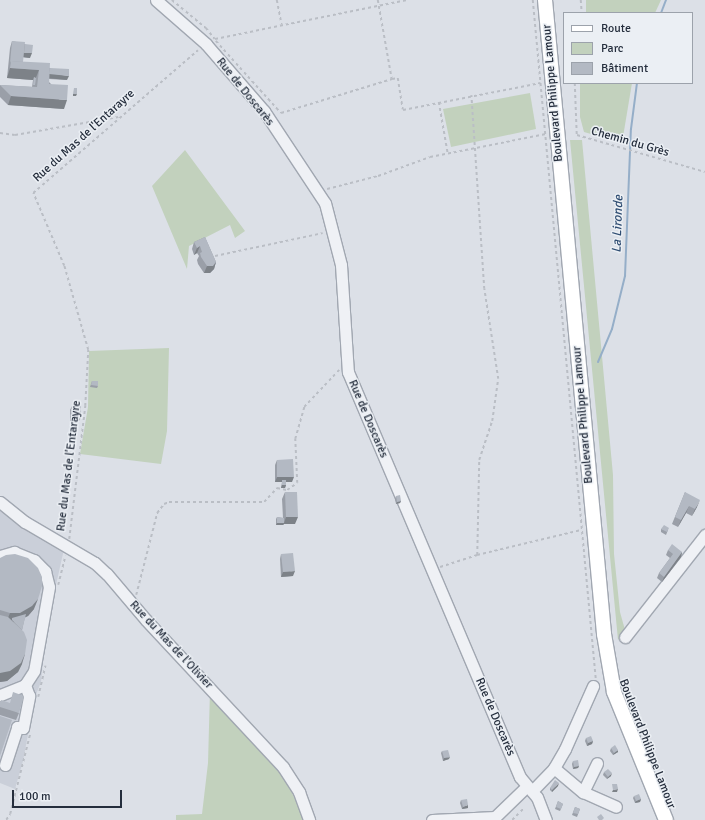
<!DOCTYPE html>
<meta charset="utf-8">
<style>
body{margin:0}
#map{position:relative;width:705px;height:820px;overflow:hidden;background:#dce0e7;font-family:Signika,sans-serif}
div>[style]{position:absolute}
.built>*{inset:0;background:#cacfd9}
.green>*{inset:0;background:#c2d1bd}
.stream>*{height:2px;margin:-1px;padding:0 1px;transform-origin:1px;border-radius:1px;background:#95aec8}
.path>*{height:1.5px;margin-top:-0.75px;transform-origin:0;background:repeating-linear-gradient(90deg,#babec5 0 3px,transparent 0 6px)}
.roads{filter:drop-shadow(1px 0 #a1a7b1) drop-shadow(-1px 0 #a1a7b1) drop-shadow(0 1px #a1a7b1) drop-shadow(0 -1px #a1a7b1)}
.minor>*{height:11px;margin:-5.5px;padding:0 5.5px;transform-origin:5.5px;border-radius:5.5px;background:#eff1f5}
.major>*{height:14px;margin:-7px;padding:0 7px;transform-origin:7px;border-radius:7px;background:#fff}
.wall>*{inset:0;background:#9a9fa8}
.shaded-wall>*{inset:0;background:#7d8288}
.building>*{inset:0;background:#b3b9c3}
span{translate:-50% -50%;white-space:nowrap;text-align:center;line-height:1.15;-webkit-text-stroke:3px #ebeff4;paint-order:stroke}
.street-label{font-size:12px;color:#252e3d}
.water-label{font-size:13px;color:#2f4d72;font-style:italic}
.legend{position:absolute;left:563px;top:12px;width:130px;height:72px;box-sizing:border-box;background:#ebeff4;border:1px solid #9ca2ab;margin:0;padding:5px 7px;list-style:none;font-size:12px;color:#252e3d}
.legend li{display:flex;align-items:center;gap:8px;height:20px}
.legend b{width:20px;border:1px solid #9ca2ab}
.scale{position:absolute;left:12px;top:790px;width:110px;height:18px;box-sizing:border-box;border:2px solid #252e3d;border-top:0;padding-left:5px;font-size:12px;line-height:14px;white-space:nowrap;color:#252e3d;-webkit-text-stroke:3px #ebeff4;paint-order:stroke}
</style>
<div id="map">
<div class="built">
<div style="clip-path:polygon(0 506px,64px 549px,46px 630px,41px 682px,35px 697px,23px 761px,15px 789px,0 783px)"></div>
</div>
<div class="green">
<div style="clip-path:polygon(586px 0,661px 0,655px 13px,586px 13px)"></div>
<div style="clip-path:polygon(580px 83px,632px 83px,622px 143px,584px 132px,580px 117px)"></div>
<div style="clip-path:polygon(530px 93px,536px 129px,451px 147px,443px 109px)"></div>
<div style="clip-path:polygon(570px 140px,582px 140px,613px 475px,614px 554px,620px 612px,625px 630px,618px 640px)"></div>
<div style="clip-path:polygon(185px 150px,245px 231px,235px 238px,230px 225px,189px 246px,187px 269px,152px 186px)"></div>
<div style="clip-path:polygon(169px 348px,167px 431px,161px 464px,80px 454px,88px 407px,89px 351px)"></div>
<div style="clip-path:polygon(210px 690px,282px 772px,305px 820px,176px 820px,176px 815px,202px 814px,208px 763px)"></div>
</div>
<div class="stream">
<div style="left:661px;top:13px;width:14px;rotate:-69deg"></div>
<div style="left:598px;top:362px;width:36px;rotate:-67deg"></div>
<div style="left:612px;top:329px;width:55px;rotate:-76.2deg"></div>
<div style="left:625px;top:276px;width:147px;rotate:-87.7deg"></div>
<div style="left:631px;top:129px;width:46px;rotate:-82.6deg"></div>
</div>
<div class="path">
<div style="left:172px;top:0;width:44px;rotate:39.5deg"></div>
<div style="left:206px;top:28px;width:14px;rotate:51deg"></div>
<div style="left:215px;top:39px;width:196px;rotate:-11.5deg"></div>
<div style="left:277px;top:0;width:25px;rotate:79deg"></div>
<div style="left:378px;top:0;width:80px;rotate:80deg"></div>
<div style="left:392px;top:79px;width:6px;rotate:-9deg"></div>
<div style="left:398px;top:78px;width:32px;rotate:81deg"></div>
<div style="left:403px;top:110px;width:140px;rotate:-11.1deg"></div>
<div style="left:533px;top:0;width:682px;rotate:84.7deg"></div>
<div style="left:581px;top:0;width:13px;rotate:86deg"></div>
<div style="left:216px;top:41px;width:97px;rotate:47.9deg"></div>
<div style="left:281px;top:113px;width:116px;rotate:-17deg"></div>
<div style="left:575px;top:83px;width:52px;rotate:87.8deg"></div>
<div style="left:577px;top:135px;width:133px;rotate:16.1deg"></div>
<div style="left:439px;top:102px;width:53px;rotate:80.2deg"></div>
<div style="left:0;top:133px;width:15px;rotate:8deg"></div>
<div style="left:15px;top:135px;width:105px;rotate:-9.9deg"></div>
<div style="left:327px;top:189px;width:53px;rotate:-14.3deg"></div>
<div style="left:378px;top:176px;width:55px;rotate:-20.1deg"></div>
<div style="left:430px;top:157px;width:118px;rotate:-11.2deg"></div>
<div style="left:215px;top:256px;width:110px;rotate:-12deg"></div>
<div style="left:69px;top:539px;width:134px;rotate:-83.1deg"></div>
<div style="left:85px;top:406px;width:56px;rotate:-86.9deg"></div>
<div style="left:88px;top:350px;width:87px;rotate:-105.9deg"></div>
<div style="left:64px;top:266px;width:79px;rotate:-113deg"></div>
<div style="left:33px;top:193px;width:218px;rotate:-40.9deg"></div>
<div style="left:477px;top:555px;width:107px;rotate:-13.5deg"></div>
<div style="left:440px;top:567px;width:39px;rotate:-18deg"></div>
<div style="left:477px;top:555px;width:95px;rotate:-88.8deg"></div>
<div style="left:479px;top:460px;width:41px;rotate:-71.6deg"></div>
<div style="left:492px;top:421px;width:42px;rotate:-81.9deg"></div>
<div style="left:498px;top:379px;width:91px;rotate:-98.8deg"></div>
<div style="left:484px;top:289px;width:194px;rotate:-93.8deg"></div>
<div style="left:58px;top:585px;width:30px;rotate:-76deg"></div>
<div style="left:136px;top:595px;width:85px;rotate:-75.6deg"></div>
<div style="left:157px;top:513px;width:11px;rotate:-52deg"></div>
<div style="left:164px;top:504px;width:5px;rotate:-22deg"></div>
<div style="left:169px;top:502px;width:95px"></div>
<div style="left:264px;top:502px;width:19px;rotate:-47deg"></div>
<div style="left:277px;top:488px;width:10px;rotate:11deg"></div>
<div style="left:287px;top:490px;width:12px;rotate:-35deg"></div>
<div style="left:297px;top:483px;width:44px;rotate:-92.6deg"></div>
<div style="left:295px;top:439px;width:33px;rotate:-74deg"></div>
<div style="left:304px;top:407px;width:51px;rotate:-46.6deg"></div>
<div style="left:38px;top:697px;width:32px;rotate:-77deg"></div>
<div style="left:6px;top:820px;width:7px;rotate:-56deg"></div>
<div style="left:10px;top:814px;width:82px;rotate:-76deg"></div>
<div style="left:512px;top:820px;width:17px;rotate:-45deg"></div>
</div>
<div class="roads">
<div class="minor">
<div style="left:156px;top:0;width:67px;rotate:41.3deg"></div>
<div style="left:206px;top:44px;width:89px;rotate:49.1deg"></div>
<div style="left:264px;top:111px;width:110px;rotate:56.5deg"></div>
<div style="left:325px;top:203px;width:64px;rotate:75.5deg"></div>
<div style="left:341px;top:265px;width:107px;rotate:86.3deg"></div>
<div style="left:348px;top:372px;width:440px;rotate:67deg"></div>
<div style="left:520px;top:777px;width:26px;rotate:50deg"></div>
<div style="left:537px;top:797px;width:25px;rotate:69deg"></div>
<div style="left:0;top:502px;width:32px;rotate:39deg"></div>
<div style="left:25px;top:522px;width:81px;rotate:30.4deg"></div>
<div style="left:95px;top:563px;width:16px;rotate:43deg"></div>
<div style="left:107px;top:574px;width:60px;rotate:49.7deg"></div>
<div style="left:146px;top:620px;width:201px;rotate:47deg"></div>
<div style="left:283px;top:767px;width:30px;rotate:57deg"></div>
<div style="left:299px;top:792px;width:30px;rotate:70deg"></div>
<div style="left:0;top:556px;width:15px;rotate:-16deg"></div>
<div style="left:14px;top:552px;width:22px;rotate:22deg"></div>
<div style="left:34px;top:560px;width:16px;rotate:45deg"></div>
<div style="left:45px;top:571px;width:16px;rotate:76deg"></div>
<div style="left:49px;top:587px;width:85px;rotate:100.1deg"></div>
<div style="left:34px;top:671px;width:17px;rotate:123deg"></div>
<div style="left:25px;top:685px;width:27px;rotate:158deg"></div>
<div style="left:625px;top:637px;width:130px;rotate:-51.9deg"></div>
<div style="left:5px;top:765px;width:40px;rotate:-72deg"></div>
<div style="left:17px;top:727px;width:6px;rotate:9deg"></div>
<div style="left:23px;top:728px;width:33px;rotate:-79deg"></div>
<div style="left:29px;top:696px;width:12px;rotate:-110deg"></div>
<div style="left:554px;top:768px;width:38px;rotate:40deg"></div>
<div style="left:583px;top:792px;width:36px;rotate:24deg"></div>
<div style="left:532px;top:791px;width:32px;rotate:-46deg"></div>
<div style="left:554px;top:768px;width:22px;rotate:-60deg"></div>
<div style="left:565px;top:749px;width:69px;rotate:-66deg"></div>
<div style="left:583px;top:792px;width:32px;rotate:-64deg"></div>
<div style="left:432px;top:820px;width:63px;rotate:-2.7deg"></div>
<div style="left:495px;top:817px;width:43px;rotate:-44.1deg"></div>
</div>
<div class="major">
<div style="left:545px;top:0;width:637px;rotate:84.68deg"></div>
<div style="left:604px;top:634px;width:59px;rotate:80.2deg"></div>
<div style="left:614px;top:692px;width:138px;rotate:67.9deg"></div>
</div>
</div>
<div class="wall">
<div style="clip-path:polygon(12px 41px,25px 44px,30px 58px,23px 57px,23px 62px,50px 68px,67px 80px,49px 79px,49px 82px,51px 84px,64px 109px,8px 105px,0 97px,0 85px,32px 87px,33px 80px,7px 78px,10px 48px)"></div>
<div style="clip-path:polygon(205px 237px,216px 262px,214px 269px,210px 273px,204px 273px,198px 264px,197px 260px,199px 256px,197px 253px,194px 255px,192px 249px,194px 242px)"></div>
<div style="clip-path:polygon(92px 381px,98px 386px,97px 388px,90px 387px)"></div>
<div style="clip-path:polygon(72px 406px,79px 421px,70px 421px,70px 410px)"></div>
<div style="clip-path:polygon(277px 460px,292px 482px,286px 482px,286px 485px,285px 488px,281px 488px,282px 482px,275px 482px,275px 465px)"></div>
<div style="clip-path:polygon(285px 492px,295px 524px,284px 524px,283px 525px,276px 525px,276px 519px,277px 517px,283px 518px,282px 499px)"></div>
<div style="clip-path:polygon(685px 492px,697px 507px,692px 516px,686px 513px,678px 527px,672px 524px)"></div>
<div style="clip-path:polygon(396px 496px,401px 501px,400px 503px,396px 504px,395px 499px)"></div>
<div style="clip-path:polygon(661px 529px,668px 530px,666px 535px,661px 532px)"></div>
<div style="clip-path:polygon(668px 550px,682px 552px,681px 557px,662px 582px,657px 578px,659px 573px,670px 558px,666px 555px)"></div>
<div style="clip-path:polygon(281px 554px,293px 576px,281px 577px,280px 559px)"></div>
<div style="clip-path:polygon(0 558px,34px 609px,28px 616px,25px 617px,22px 630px,22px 664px,18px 672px,7px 681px,0 682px)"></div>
<div style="clip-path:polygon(0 703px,19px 713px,16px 720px,0 715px)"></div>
<div style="clip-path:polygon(586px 738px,593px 741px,592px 744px,587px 746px,585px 741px)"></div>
<div style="clip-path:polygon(611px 748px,618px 752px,613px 755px,610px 751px)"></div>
<div style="clip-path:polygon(442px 751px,449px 759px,443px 761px,441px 753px)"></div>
<div style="clip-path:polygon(573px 761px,579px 766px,578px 768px,573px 769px,572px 764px)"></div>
<div style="clip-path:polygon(604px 772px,611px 776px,607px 779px,603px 775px)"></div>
<div style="clip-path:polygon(558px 786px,552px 792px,550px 790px,550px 788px)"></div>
<div style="clip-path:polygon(634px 796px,641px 799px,640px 802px,635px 803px,633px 798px)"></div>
<div style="clip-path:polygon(461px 800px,468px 808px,462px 809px,460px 803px)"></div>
<div style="clip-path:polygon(558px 801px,563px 804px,560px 811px,555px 809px)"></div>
<div style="clip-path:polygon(575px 807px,580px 809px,577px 817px,572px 815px)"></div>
</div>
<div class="shaded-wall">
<div style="clip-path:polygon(23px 52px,32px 53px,30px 58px,21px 57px)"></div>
<div style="clip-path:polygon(10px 68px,39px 70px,35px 80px,34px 77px,33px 80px,7px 78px)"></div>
<div style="clip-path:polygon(48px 73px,69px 76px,67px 80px,46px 78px)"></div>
<div style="clip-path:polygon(73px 94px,77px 94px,76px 96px,73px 96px)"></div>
<div style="clip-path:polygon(11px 96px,67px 100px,64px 109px,8px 105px)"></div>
<div style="clip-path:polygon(200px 246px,197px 253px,194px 255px,197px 248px)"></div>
<div style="clip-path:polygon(216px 262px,214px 269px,210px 273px,204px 273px,207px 266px)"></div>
<div style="clip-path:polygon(71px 416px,81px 417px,79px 421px,70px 421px)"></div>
<div style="clip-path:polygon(277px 477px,294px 477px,292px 482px,282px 482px,282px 480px,282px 482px,275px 482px)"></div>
<div style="clip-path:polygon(282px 485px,286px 485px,285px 488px,281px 488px)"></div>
<div style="clip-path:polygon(700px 500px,697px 507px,692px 516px,695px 509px)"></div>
<div style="clip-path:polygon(401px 501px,400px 503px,396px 504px,397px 502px)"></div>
<div style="clip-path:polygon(689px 506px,686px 513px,678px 527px,681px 520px)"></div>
<div style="clip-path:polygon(286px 517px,298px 517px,295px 524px,284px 524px,283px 525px,276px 525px,277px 523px,284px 523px)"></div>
<div style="clip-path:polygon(682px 552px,681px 557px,662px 582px,664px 577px)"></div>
<div style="clip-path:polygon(295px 571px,293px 576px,281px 577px,283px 572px)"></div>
<div style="clip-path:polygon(38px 599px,34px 609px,28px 616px,16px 622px,6px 623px,10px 613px)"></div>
<div style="clip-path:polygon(25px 654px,22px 664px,18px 672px,7px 681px,0 682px,0 673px)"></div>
<div style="clip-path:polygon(593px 741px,592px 744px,587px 746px,588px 743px)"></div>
<div style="clip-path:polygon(618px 750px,618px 752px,613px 755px,614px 753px)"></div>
<div style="clip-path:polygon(450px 757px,449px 759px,443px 761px,444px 758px)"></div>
<div style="clip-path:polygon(579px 766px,578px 768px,573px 769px,574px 767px)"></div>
<div style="clip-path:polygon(612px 773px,611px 776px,607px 779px,608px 777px)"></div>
<div style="clip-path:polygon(559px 783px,558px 786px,552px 792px,552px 790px)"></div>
<div style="clip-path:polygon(618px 789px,617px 792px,612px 792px,613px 790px)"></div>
<div style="clip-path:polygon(641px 799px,640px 802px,635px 803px,636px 801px)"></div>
<div style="clip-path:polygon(468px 805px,468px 808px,462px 809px,463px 807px)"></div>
</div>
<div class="building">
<div style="clip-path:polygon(12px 41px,25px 42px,23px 62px,11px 61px,10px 63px)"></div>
<div style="clip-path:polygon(25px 44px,33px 45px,32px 53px,24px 53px)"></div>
<div style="clip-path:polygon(11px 61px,50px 63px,49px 84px,68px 85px,67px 100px,11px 96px,0 85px,37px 87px,39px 70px,10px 68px)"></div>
<div style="clip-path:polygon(50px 68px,69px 69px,69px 76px,49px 74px)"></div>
<div style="clip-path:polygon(34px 77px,36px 78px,35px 85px,33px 85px)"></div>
<div style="clip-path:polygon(74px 88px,77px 88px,77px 94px,73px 94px)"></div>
<div style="clip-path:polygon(205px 237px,216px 262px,213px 266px,207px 266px,201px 257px,200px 253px,202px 252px,200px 246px,197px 248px,194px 242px)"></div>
<div style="clip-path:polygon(92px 381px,98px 381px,98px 386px,91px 385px)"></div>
<div style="clip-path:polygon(72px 406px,81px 406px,81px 417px,71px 416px)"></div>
<div style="clip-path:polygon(293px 459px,294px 477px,277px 477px,277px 460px)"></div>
<div style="clip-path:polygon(282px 480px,286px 480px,286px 485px,282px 485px)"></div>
<div style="clip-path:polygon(285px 492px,297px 492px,298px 517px,286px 517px)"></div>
<div style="clip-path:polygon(685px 492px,700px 500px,695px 509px,689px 506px,681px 520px,675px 517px)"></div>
<div style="clip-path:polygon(400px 495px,401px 501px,397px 502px,396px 496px)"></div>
<div style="clip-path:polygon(277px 517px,284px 518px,284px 523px,277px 523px)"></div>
<div style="clip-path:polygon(664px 525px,669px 528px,667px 532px,661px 529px)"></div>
<div style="clip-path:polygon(672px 544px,682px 552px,664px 577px,659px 573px,673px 554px,668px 550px)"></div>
<div style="clip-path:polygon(293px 553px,295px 571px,283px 572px,281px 554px)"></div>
<div style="clip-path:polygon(15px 554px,28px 558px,38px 568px,42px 577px,42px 586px,38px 599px,32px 606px,20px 613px,10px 613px,0 610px,0 558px,6px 555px)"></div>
<div style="clip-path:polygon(26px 614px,22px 630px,12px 620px,12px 618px)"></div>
<div style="clip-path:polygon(0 615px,8px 617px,24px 632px,27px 640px,25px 654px,21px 663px,10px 671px,0 673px)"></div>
<div style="clip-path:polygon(13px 692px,24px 696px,19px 713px,0 707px,0 703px,1px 700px,10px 703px)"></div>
<div style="clip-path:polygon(0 716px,12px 720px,0 756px)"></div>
<div style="clip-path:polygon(591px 736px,593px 741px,588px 743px,586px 738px)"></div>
<div style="clip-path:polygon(615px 745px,618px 750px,614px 753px,611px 748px)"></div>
<div style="clip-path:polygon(448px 750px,450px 757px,444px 758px,442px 751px)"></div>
<div style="clip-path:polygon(578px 760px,579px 766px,574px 767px,573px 761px)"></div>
<div style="clip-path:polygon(608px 769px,612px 773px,608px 777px,604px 772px)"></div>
<div style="clip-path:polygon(555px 780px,559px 783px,552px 790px,550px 788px)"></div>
<div style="clip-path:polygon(612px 784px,617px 784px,618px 789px,613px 790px)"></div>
<div style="clip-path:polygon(639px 794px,641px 799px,636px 801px,634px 796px)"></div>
<div style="clip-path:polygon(467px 799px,468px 805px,463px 807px,461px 800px)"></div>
<div style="clip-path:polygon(558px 801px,563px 804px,561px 809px,556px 807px)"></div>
<div style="clip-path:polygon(575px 807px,580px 809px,578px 814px,573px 813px)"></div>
<div style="clip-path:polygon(601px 814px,604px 818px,602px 820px,599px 820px,597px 817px)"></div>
</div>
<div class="street-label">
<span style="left:245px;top:92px;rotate:51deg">Rue de Doscarès</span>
<span style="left:553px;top:93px;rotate:-95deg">Boulevard Philippe Lamour</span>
<span style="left:84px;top:136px;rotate:-42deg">Rue du Mas de l'Entarayre</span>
<span style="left:630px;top:142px;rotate:16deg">Chemin du Grès</span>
<span style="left:583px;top:415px;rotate:-95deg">Boulevard Philippe Lamour</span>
<span style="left:368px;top:419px;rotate:67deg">Rue de Doscarès</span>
<span style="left:69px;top:466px;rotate:-83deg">Rue du Mas de l'Entarayre</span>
<span style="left:171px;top:645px;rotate:47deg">Rue du Mas de l'Olivier</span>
<span style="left:495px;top:717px;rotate:67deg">Rue de Doscarès</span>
<span style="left:647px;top:744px;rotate:69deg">Boulevard Philippe Lamour</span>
</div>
<div class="water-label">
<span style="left:618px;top:224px;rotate:-88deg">La Lironde</span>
</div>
<ul class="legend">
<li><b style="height:5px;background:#fff"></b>Route</li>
<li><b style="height:11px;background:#c2d1bd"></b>Parc</li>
<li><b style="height:11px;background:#b3b9c3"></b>Bâtiment</li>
</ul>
<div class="scale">100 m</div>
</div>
